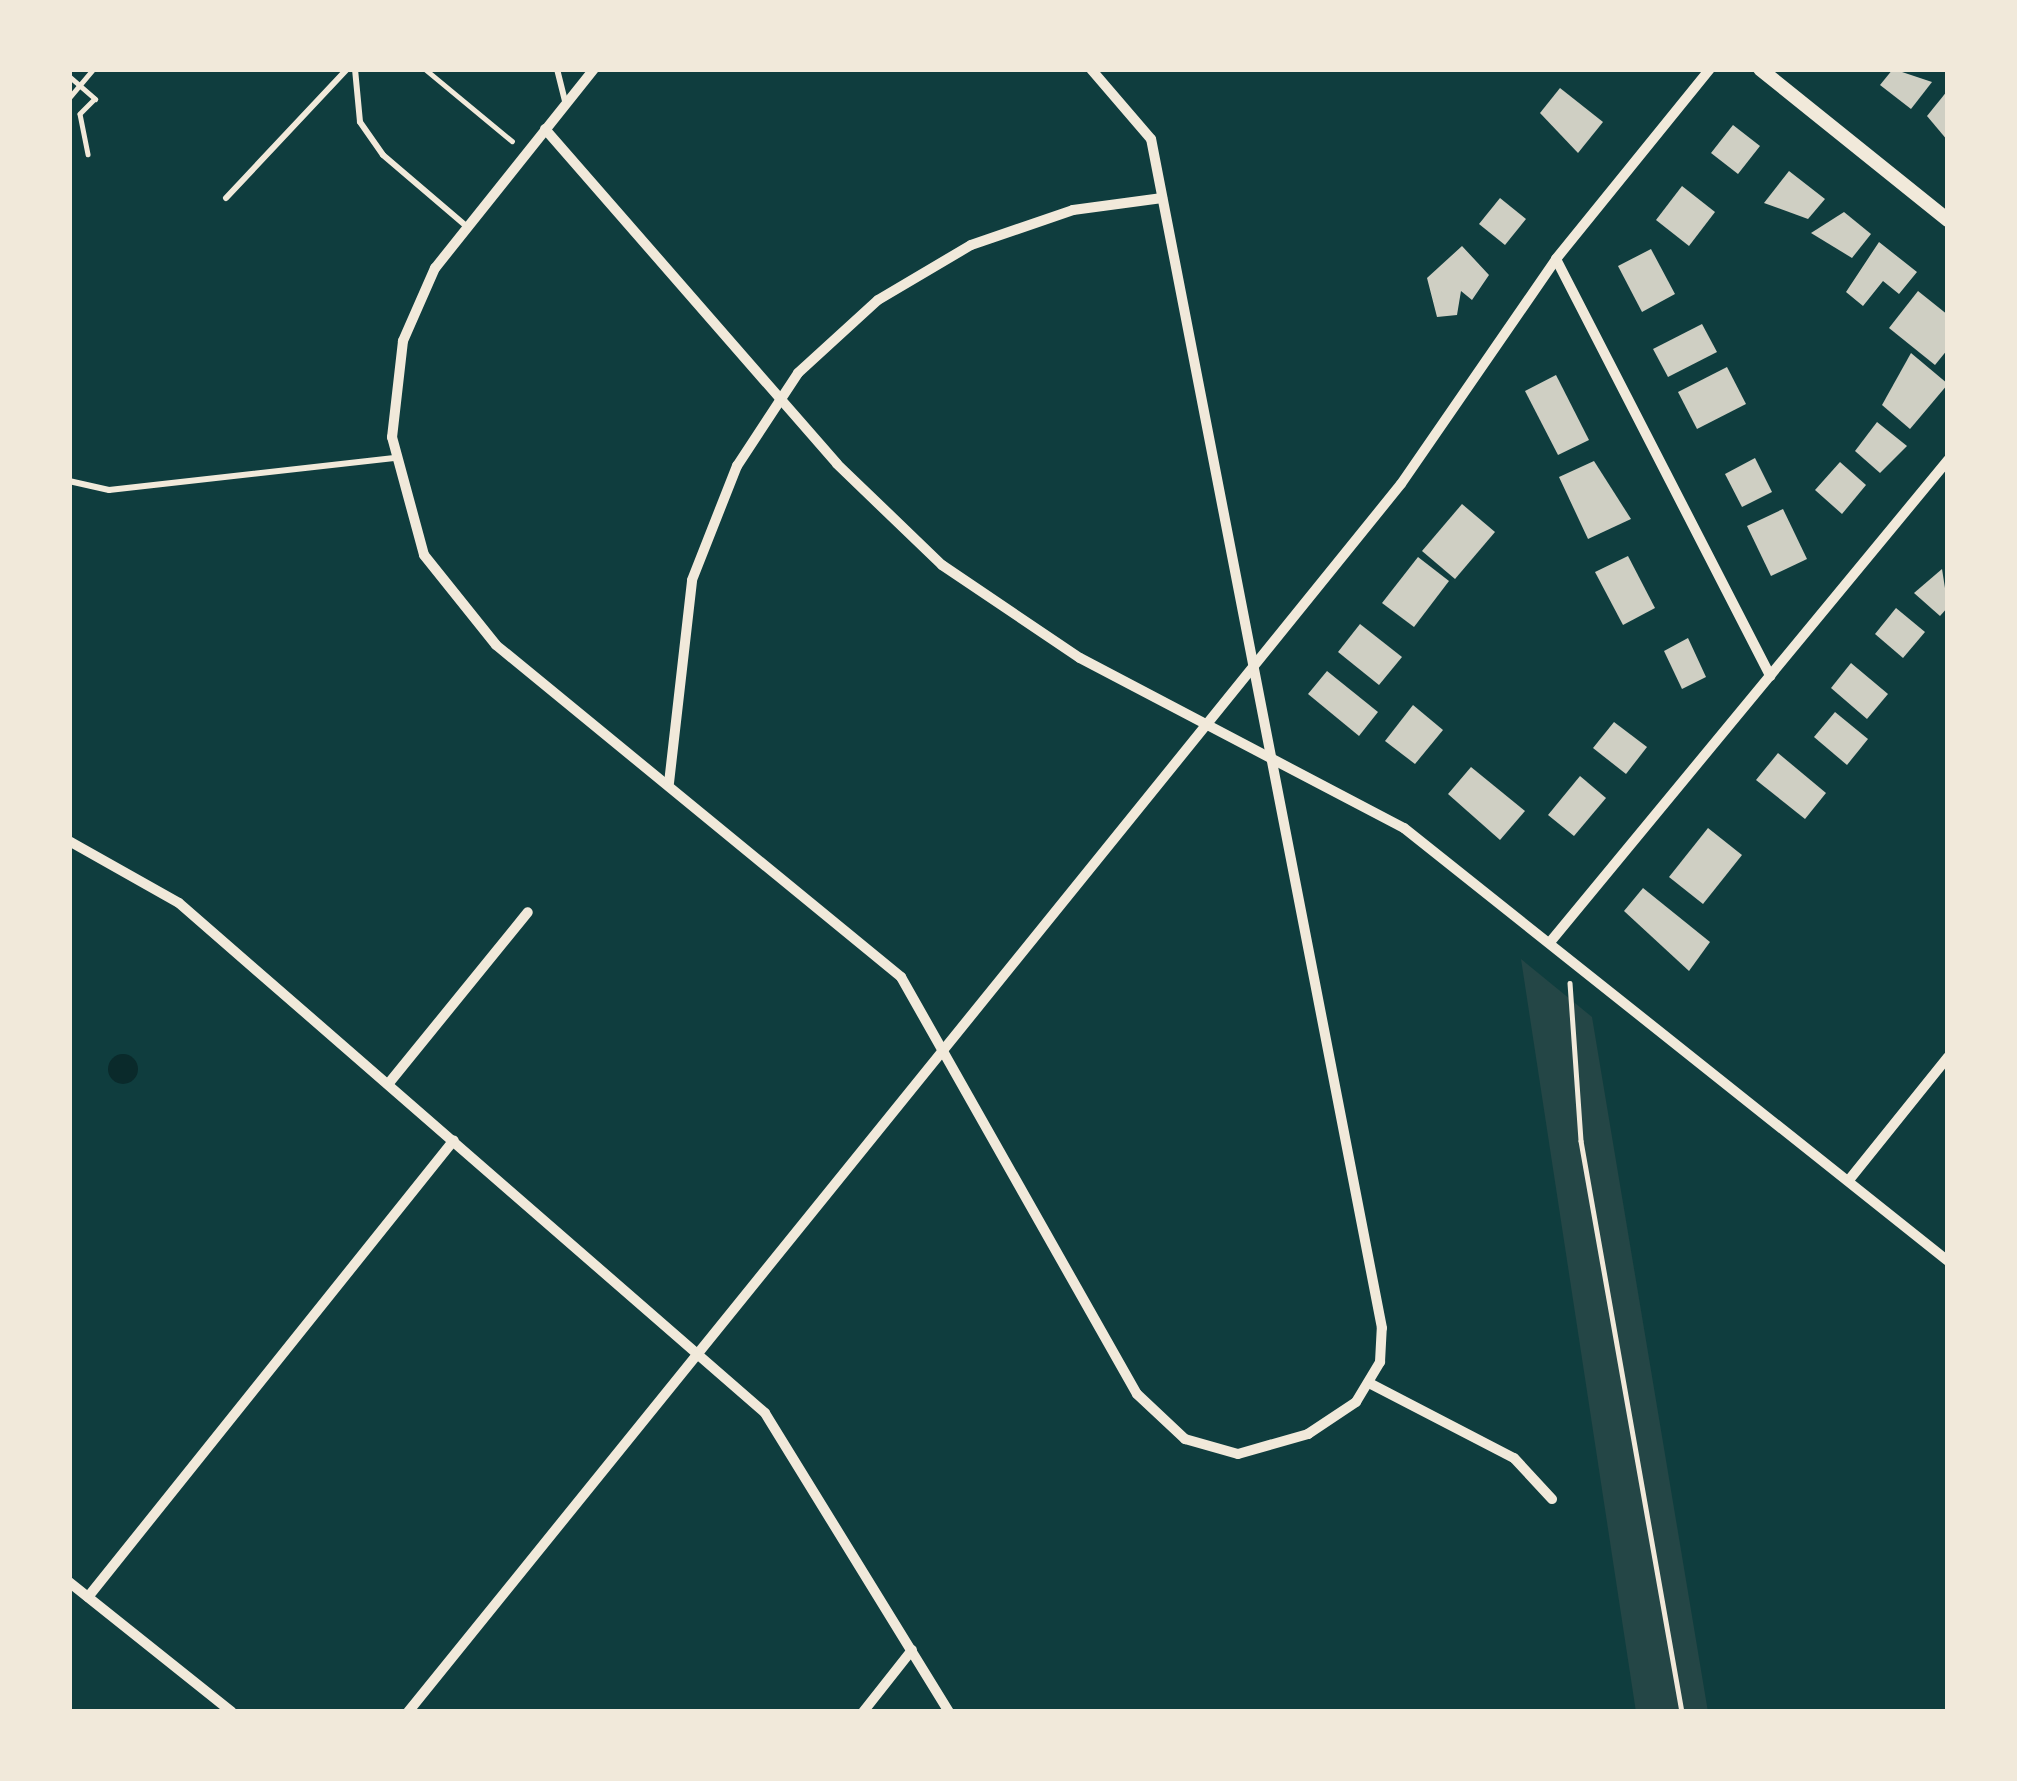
<!DOCTYPE html>
<style>
body{margin:0}
#map{position:relative;width:2017px;height:1781px;overflow:hidden;background:#0f3d3e;font-family:Signika,sans-serif}
div>[style]{position:absolute}
.green>*{inset:0;background:#244646}
.water>*{inset:0;background:#0a2a2b}
.round{border-radius:50%}
.building>*{inset:0;background:#cfcfc3}
.path>*{height:4.5px;margin:-2.25px;padding:0 2.25px;transform-origin:2.25px;border-radius:2.25px;background:#f1e9da}
.service>*{height:6px;margin:-3px;padding:0 3px;transform-origin:3px;border-radius:3px;background:#f1e9da}
.minor>*{height:10px;margin:-5px;padding:0 5px;transform-origin:5px;border-radius:5px;background:#f1e9da}
.tertiary>*{height:14px;margin:-7px;padding:0 7px;transform-origin:7px;border-radius:7px;background:#f1e9da}
span{translate:-50% -50%;white-space:nowrap;text-align:center;line-height:1.15;-webkit-text-stroke:12px #f1e9da;paint-order:stroke}
.frame{position:absolute;inset:0;border:72px solid #f1e9da;pointer-events:none}
</style>
<div id="map">
<div class="green">
<div style="clip-path:polygon(1521px 959px,1592px 1017px,1708px 1712px,1636px 1712px)"></div>
</div>
<div class="water">
<div class="round" style="left:108px;top:1054px;width:30px;height:30px"></div>
</div>
<div class="building">
<div style="clip-path:polygon(1893px 69px,1932px 82px,1911px 109px,1880px 85px)"></div>
<div style="clip-path:polygon(1560px 88px,1603px 122px,1578px 153px,1540px 113px)"></div>
<div style="clip-path:polygon(1948px 90px,1948px 141px,1927px 116px)"></div>
<div style="clip-path:polygon(1733px 125px,1760px 146px,1738px 174px,1711px 153px)"></div>
<div style="clip-path:polygon(1789px 171px,1825px 199px,1808px 219px,1764px 203px)"></div>
<div style="clip-path:polygon(1682px 186px,1715px 212px,1689px 246px,1656px 220px)"></div>
<div style="clip-path:polygon(1500px 198px,1526px 219px,1505px 245px,1479px 224px)"></div>
<div style="clip-path:polygon(1844px 212px,1871px 234px,1852px 258px,1811px 233px)"></div>
<div style="clip-path:polygon(1879px 242px,1917px 272px,1899px 294px,1883px 281px,1863px 306px,1846px 292px)"></div>
<div style="clip-path:polygon(1462px 246px,1489px 275px,1472px 300px,1461px 291px,1457px 315px,1437px 317px,1427px 278px)"></div>
<div style="clip-path:polygon(1651px 249px,1675px 294px,1642px 312px,1618px 266px)"></div>
<div style="clip-path:polygon(1918px 291px,1948px 315px,1948px 349px,1935px 365px,1889px 328px)"></div>
<div style="clip-path:polygon(1702px 324px,1717px 352px,1668px 377px,1653px 349px)"></div>
<div style="clip-path:polygon(1911px 353px,1948px 384px,1910px 429px,1882px 405px)"></div>
<div style="clip-path:polygon(1727px 367px,1746px 404px,1697px 429px,1678px 392px)"></div>
<div style="clip-path:polygon(1556px 375px,1589px 440px,1558px 455px,1525px 391px)"></div>
<div style="clip-path:polygon(1877px 422px,1907px 446px,1880px 473px,1855px 451px)"></div>
<div style="clip-path:polygon(1755px 458px,1772px 492px,1742px 507px,1725px 474px)"></div>
<div style="clip-path:polygon(1594px 461px,1631px 519px,1588px 539px,1559px 477px)"></div>
<div style="clip-path:polygon(1840px 462px,1866px 485px,1842px 514px,1815px 490px)"></div>
<div style="clip-path:polygon(1462px 504px,1495px 532px,1455px 579px,1422px 551px)"></div>
<div style="clip-path:polygon(1783px 509px,1807px 559px,1771px 576px,1747px 526px)"></div>
<div style="clip-path:polygon(1628px 556px,1655px 608px,1623px 625px,1595px 572px)"></div>
<div style="clip-path:polygon(1418px 557px,1449px 581px,1414px 627px,1382px 603px)"></div>
<div style="clip-path:polygon(1942px 569px,1948px 607px,1940px 616px,1914px 593px)"></div>
<div style="clip-path:polygon(1896px 608px,1925px 632px,1903px 658px,1875px 634px)"></div>
<div style="clip-path:polygon(1360px 624px,1402px 657px,1379px 685px,1338px 652px)"></div>
<div style="clip-path:polygon(1688px 638px,1706px 677px,1682px 689px,1664px 651px)"></div>
<div style="clip-path:polygon(1851px 663px,1888px 694px,1867px 719px,1831px 688px)"></div>
<div style="clip-path:polygon(1327px 671px,1378px 712px,1359px 736px,1308px 694px)"></div>
<div style="clip-path:polygon(1413px 705px,1443px 730px,1415px 764px,1385px 741px)"></div>
<div style="clip-path:polygon(1835px 712px,1868px 739px,1847px 765px,1814px 737px)"></div>
<div style="clip-path:polygon(1614px 722px,1647px 747px,1626px 774px,1593px 748px)"></div>
<div style="clip-path:polygon(1778px 753px,1826px 793px,1805px 819px,1756px 780px)"></div>
<div style="clip-path:polygon(1471px 767px,1525px 811px,1500px 840px,1448px 794px)"></div>
<div style="clip-path:polygon(1580px 776px,1606px 798px,1574px 836px,1548px 815px)"></div>
<div style="clip-path:polygon(1708px 828px,1742px 855px,1703px 904px,1669px 877px)"></div>
<div style="clip-path:polygon(1643px 888px,1710px 942px,1689px 971px,1624px 911px)"></div>
</div>
<div class="path">
<div style="left:425px;top:69px;width:113px;rotate:39.6deg"></div>
<div style="left:69px;top:76px;width:35px;rotate:41deg"></div>
<div style="left:95px;top:99px;width:21px;rotate:135deg"></div>
<div style="left:80px;top:114px;width:41px;rotate:78.7deg"></div>
<div style="left:69px;top:98px;width:38px;rotate:-50deg"></div>
<div style="left:1570px;top:983px;width:158px;rotate:86deg"></div>
<div style="left:1581px;top:1141px;width:580px;rotate:79.97deg"></div>
</div>
<div class="service">
<div style="left:355px;top:69px;width:53px;rotate:84.6deg"></div>
<div style="left:360px;top:122px;width:40px;rotate:55.1deg"></div>
<div style="left:383px;top:155px;width:109px;rotate:40.5deg"></div>
<div style="left:557px;top:69px;width:32px;rotate:76deg"></div>
<div style="left:226px;top:198px;width:177px;rotate:-46.8deg"></div>
<div style="left:69px;top:481px;width:41px;rotate:12.7deg"></div>
<div style="left:109px;top:490px;width:287px;rotate:-6.4deg"></div>
</div>
<div class="minor">
<div style="left:594px;top:69px;width:255px;rotate:128.6deg"></div>
<div style="left:435px;top:268px;width:80px;rotate:113.7deg"></div>
<div style="left:403px;top:341px;width:97px;rotate:96.5deg"></div>
<div style="left:392px;top:437px;width:122px;rotate:74.8deg"></div>
<div style="left:424px;top:555px;width:115px;rotate:51.3deg"></div>
<div style="left:496px;top:645px;width:524px;rotate:39.34deg"></div>
<div style="left:901px;top:977px;width:479px;rotate:60.5deg"></div>
<div style="left:1137px;top:1394px;width:66px;rotate:43.2deg"></div>
<div style="left:1185px;top:1439px;width:55px;rotate:15.8deg"></div>
<div style="left:1238px;top:1454px;width:73px;rotate:-15.9deg"></div>
<div style="left:1308px;top:1434px;width:58px;rotate:-33.7deg"></div>
<div style="left:1356px;top:1402px;width:47px;rotate:-59deg"></div>
<div style="left:1380px;top:1362px;width:34px;rotate:-87deg"></div>
<div style="left:1382px;top:1328px;width:1211px;rotate:-100.99deg"></div>
<div style="left:1151px;top:139px;width:92px;rotate:-130.6deg"></div>
<div style="left:545px;top:129px;width:444px;rotate:48.9deg"></div>
<div style="left:837px;top:464px;width:146px;rotate:43.9deg"></div>
<div style="left:942px;top:565px;width:166px;rotate:34deg"></div>
<div style="left:1080px;top:658px;width:366px;rotate:27.7deg"></div>
<div style="left:1404px;top:828px;width:695px;rotate:38.52deg"></div>
<div style="left:1556px;top:259px;width:469px;rotate:62.8deg"></div>
<div style="left:669px;top:783px;width:204px;rotate:-83.5deg"></div>
<div style="left:692px;top:580px;width:123px;rotate:-68.5deg"></div>
<div style="left:737px;top:466px;width:111px;rotate:-56.7deg"></div>
<div style="left:798px;top:373px;width:108px;rotate:-42.4deg"></div>
<div style="left:878px;top:300px;width:108px;rotate:-30.6deg"></div>
<div style="left:971px;top:245px;width:108px;rotate:-18.9deg"></div>
<div style="left:1073px;top:210px;width:90px;rotate:-7.7deg"></div>
<div style="left:69px;top:841px;width:126px;rotate:29.4deg"></div>
<div style="left:179px;top:903px;width:777px;rotate:41.03deg"></div>
<div style="left:765px;top:1413px;width:351px;rotate:58.4deg"></div>
<div style="left:1551px;top:941px;width:624px;rotate:-50.46deg"></div>
<div style="left:389px;top:1083px;width:220px;rotate:-50.9deg"></div>
<div style="left:1849px;top:1180px;width:158px;rotate:-51.2deg"></div>
<div style="left:1371px;top:1384px;width:161px;rotate:27.4deg"></div>
<div style="left:1514px;top:1458px;width:56px;rotate:47.2deg"></div>
<div style="left:69px;top:1582px;width:208px;rotate:38.6deg"></div>
<div style="left:88px;top:1597px;width:585px;rotate:-51.31deg"></div>
<div style="left:408px;top:1712px;width:1579px;rotate:-51.04deg"></div>
<div style="left:1401px;top:484px;width:273px;rotate:-55.4deg"></div>
<div style="left:1556px;top:259px;width:245px;rotate:-51deg"></div>
<div style="left:863px;top:1712px;width:79px;rotate:-51.7deg"></div>
</div>
<div class="tertiary">
<div style="left:1760px;top:69px;width:241px;rotate:38.8deg"></div>
</div>
<div class="frame"></div>
</div>
